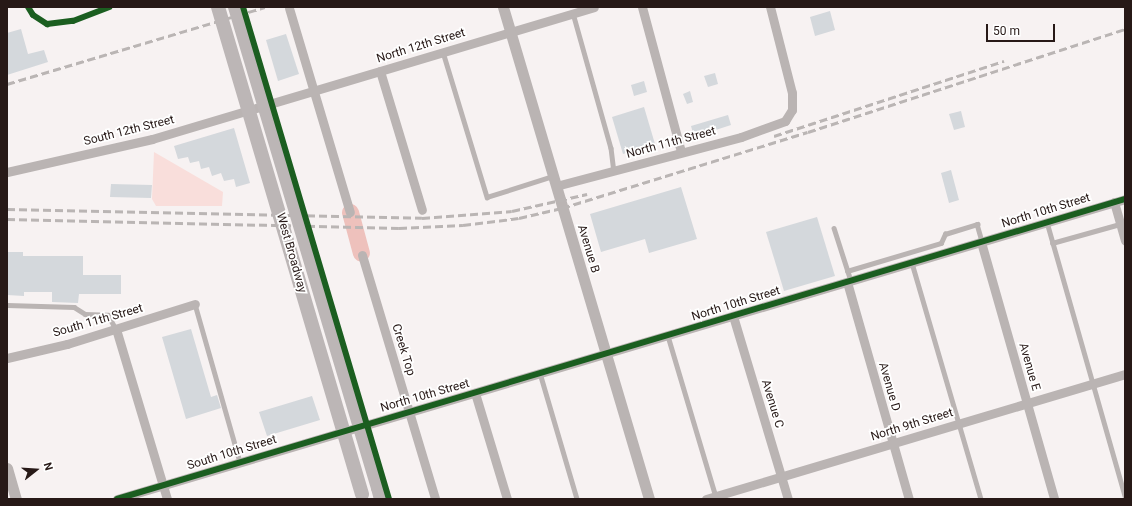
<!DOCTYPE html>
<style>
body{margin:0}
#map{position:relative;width:1132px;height:506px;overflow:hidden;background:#f7f2f2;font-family:Roboto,sans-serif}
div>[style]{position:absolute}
.green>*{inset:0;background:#f9dedb}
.river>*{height:17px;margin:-8.5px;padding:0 8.5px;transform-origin:8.5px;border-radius:8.5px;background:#eec1bc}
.building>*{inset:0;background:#d4d8dc}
.service>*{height:4.5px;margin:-2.25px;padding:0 2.25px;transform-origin:2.25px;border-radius:2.25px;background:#bab4b3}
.minor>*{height:9px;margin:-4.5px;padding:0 4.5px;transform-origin:4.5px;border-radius:4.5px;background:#bab4b3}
.tertiary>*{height:11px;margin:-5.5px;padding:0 5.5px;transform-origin:5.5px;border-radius:5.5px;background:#bab4b3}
.primary>*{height:14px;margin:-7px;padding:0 7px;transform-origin:7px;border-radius:7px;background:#bcb6b6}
.rail>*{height:3px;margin-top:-1.5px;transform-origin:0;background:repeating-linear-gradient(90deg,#bab5b4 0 8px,transparent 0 12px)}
.primary-bridge>*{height:14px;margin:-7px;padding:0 7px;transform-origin:7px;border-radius:7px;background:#bcb6b6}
.cycleway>*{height:6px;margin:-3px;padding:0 3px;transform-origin:3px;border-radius:3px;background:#1b5e20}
span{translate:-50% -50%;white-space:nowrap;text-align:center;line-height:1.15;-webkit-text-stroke:3.5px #fff;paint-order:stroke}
.street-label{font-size:12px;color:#271917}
.frame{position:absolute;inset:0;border:8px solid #271917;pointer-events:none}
.north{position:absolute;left:16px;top:450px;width:40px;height:40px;-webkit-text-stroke:3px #fff;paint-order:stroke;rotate:73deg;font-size:11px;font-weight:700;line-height:16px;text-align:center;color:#271917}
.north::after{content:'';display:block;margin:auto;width:14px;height:18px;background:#271917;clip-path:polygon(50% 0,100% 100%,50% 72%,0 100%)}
.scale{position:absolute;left:986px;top:24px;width:69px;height:18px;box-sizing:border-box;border:2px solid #271917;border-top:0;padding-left:5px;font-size:12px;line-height:14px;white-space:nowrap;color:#271917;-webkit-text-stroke:3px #fff;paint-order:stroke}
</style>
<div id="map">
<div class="green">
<div style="clip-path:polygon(154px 152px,223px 192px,222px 206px,156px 206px,152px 199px)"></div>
</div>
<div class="river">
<div style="left:350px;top:212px;width:42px;rotate:75deg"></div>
</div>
<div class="building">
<div style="clip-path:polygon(830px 11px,835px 30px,815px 36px,810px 17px)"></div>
<div style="clip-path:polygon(21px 29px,28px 54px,44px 50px,48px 62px,7px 75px,7px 33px)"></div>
<div style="clip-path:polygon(286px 34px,299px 74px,278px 81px,266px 40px)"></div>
<div style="clip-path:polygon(715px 73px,718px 84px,708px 87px,704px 76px)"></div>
<div style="clip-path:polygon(644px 81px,647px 92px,634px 96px,631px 85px)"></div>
<div style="clip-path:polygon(690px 91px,693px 102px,687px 104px,683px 94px)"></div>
<div style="clip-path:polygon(644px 107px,655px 144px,623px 154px,612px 117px)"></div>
<div style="clip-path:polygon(961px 111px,965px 127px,954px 130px,949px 114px)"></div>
<div style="clip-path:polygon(728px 115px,731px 125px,694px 137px,691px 126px)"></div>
<div style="clip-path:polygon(234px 128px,250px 183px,236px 187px,234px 179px,224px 181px,221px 173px,212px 176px,209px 167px,201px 169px,199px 161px,190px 163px,188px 157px,178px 159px,174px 146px)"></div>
<div style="clip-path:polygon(951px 170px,959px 200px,949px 203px,941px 173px)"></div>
<div style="clip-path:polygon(111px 184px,152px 185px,151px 198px,110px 197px)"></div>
<div style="clip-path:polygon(681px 187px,697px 239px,649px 253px,645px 239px,601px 252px,590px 214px)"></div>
<div style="clip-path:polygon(817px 217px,835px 276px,784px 291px,766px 232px)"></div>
<div style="clip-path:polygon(7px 252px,23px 252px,23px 256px,83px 256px,83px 275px,121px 275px,121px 294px,79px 294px,78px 303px,52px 302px,52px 292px,24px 292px,24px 296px,7px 295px)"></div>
<div style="clip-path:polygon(191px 329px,211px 397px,217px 395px,221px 408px,186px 419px,162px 337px)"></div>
<div style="clip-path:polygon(312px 396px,320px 420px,267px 436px,259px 412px)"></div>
</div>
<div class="service">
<div style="left:573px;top:13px;width:140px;rotate:74.3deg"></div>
<div style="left:611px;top:148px;width:23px;rotate:83deg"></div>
<div style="left:443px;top:52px;width:152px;rotate:73.1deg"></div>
<div style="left:487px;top:197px;width:69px;rotate:-17.7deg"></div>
<div style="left:1047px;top:222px;width:285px;rotate:74.1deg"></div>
<div style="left:834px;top:228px;width:56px;rotate:72.2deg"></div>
<div style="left:1052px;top:243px;width:71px;rotate:-15.6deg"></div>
<div style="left:912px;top:263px;width:246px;rotate:73.7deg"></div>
<div style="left:847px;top:271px;width:98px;rotate:-16.6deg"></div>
<div style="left:941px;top:243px;width:10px;rotate:-66deg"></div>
<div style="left:945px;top:234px;width:34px;rotate:-17deg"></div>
<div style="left:977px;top:224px;width:19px;rotate:74deg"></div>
<div style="left:195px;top:304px;width:164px;rotate:74.1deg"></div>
<div style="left:7px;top:305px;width:67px;rotate:1.7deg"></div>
<div style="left:74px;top:307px;width:13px;rotate:32deg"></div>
<div style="left:85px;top:314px;width:23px;rotate:2deg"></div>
<div style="left:108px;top:315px;width:16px;rotate:60deg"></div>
<div style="left:668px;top:336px;width:168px;rotate:73.4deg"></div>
<div style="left:540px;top:373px;width:131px;rotate:73.6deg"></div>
</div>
<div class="minor">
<div style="left:642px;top:7px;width:150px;rotate:74.9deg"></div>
<div style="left:289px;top:8px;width:213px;rotate:73.4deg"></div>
<div style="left:380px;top:71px;width:145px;rotate:73.2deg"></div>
<div style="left:7px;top:172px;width:149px;rotate:-12.8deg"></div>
<div style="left:152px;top:139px;width:461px;rotate:-16.6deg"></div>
<div style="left:556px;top:186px;width:191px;rotate:-14.8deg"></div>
<div style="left:741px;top:137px;width:47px;rotate:-20deg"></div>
<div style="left:785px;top:121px;width:13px;rotate:-58deg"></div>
<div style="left:792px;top:110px;width:17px;rotate:-90deg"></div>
<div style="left:792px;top:93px;width:89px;rotate:-104.3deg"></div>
<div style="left:1114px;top:202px;width:40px;rotate:74deg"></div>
<div style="left:981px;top:242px;width:267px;rotate:74.1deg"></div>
<div style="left:362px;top:255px;width:255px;rotate:73.3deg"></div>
<div style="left:847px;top:282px;width:226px;rotate:74.1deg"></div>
<div style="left:733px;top:316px;width:191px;rotate:73.3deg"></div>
<div style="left:116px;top:329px;width:177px;rotate:73.3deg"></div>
<div style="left:7px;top:358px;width:62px;rotate:-13.1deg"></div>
<div style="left:67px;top:344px;width:134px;rotate:-17.4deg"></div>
<div style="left:475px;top:393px;width:111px;rotate:73.2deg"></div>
<div style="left:117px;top:499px;width:1052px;rotate:-16.57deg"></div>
<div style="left:706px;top:499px;width:437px;rotate:-16.6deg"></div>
</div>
<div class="tertiary">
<div style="left:503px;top:7px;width:513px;rotate:73.47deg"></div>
<div style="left:7px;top:468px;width:32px;rotate:74deg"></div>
</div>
<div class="primary">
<div style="left:378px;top:488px;width:11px;rotate:75deg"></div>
</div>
<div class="rail">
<div style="left:7px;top:84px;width:269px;rotate:-16.6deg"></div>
<div style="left:774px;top:136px;width:242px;rotate:-18.1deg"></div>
<div style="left:7px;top:209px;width:415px;rotate:1.2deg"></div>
<div style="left:422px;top:218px;width:90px;rotate:-4.4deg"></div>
<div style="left:512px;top:211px;width:77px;rotate:-12.8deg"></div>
<div style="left:7px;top:219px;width:392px;rotate:1.3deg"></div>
<div style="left:399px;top:228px;width:64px;rotate:-2.7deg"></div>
<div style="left:463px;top:225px;width:56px;rotate:-7.1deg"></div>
<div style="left:519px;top:218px;width:44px;rotate:-13.1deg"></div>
<div style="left:562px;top:208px;width:257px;rotate:-17.2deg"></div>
<div style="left:808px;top:132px;width:333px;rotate:-18deg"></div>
</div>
<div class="primary-bridge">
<div style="left:218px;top:7px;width:508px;rotate:73.53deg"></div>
<div style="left:235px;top:7px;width:502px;rotate:73.44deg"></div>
</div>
<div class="cycleway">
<div style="left:28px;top:7px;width:9px;rotate:58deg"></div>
<div style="left:33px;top:15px;width:17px;rotate:33deg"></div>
<div style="left:47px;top:24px;width:26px;rotate:-7deg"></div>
<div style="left:73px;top:21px;width:39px;rotate:-21deg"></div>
<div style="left:243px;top:7px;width:513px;rotate:73.47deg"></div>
<div style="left:117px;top:499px;width:1052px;rotate:-16.57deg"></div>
</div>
<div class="street-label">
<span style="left:421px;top:46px;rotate:-17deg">North 12th Street</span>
<span style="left:129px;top:131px;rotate:-14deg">South 12th Street</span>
<span style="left:671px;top:143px;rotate:-15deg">North 11th Street</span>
<span style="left:1046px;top:211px;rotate:-17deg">North 10th Street</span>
<span style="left:588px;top:249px;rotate:73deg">Avenue B</span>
<span style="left:291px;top:253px;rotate:74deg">West Broadway</span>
<span style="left:736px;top:304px;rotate:-17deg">North 10th Street</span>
<span style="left:98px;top:321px;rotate:-16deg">South 11th Street</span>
<span style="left:403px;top:350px;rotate:73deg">Creek Top</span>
<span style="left:1029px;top:367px;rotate:74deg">Avenue E</span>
<span style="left:889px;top:387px;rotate:74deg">Avenue D</span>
<span style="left:425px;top:396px;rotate:-16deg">North 10th Street</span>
<span style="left:772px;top:404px;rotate:73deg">Avenue C</span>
<span style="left:912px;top:425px;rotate:-17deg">North 9th Street</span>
<span style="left:232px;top:453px;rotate:-17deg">South 10th Street</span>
</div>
<div class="frame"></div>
<div class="north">N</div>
<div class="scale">50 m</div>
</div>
